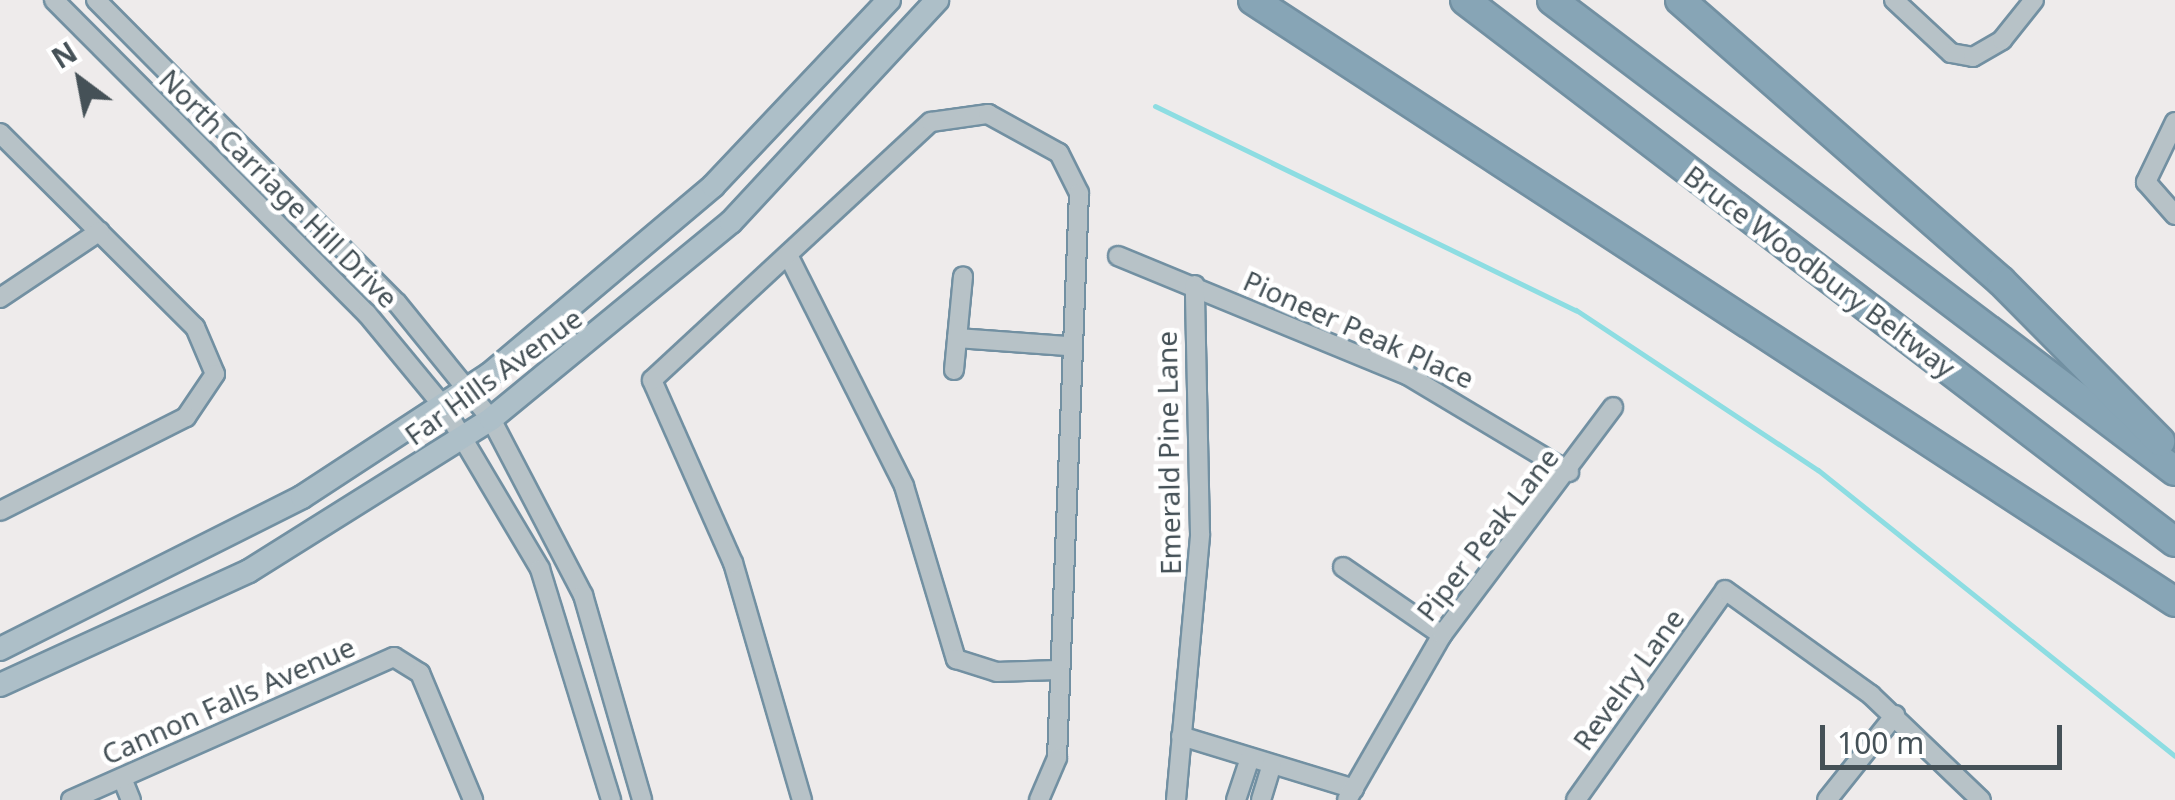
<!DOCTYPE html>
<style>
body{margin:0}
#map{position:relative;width:2175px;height:800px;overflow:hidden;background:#eeebeb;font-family:"Noto Sans",sans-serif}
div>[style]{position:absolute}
.stream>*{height:5px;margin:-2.5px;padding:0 2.5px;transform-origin:2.5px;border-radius:2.5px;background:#8ddde2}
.roads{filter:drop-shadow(2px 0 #7290a2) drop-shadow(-2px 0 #7290a2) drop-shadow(0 2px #7290a2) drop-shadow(0 -2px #7290a2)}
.minor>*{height:18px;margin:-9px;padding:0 9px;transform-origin:9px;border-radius:9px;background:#b7c2c7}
.major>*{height:22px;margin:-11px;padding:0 11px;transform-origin:11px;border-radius:11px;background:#adbfc8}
.highway>*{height:28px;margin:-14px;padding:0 14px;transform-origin:14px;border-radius:14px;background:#87a5b6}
span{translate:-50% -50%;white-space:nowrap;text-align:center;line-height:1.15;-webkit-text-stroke:9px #fff;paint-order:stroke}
.street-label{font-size:28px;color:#455157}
.north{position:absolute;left:30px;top:30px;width:100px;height:100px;-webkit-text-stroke:8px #fff;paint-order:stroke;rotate:328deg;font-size:28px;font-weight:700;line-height:40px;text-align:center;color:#455157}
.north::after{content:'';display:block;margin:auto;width:35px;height:45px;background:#455157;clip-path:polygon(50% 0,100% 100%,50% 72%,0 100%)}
.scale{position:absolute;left:1820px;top:725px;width:242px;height:45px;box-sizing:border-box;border:5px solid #455157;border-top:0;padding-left:12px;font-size:30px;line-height:35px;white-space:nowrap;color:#455157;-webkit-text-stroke:8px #fff;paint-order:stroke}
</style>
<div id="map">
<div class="stream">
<div style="left:1155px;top:106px;width:468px;rotate:25.9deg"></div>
<div style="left:1576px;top:310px;width:290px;rotate:33.5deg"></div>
<div style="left:1818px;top:470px;width:457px;rotate:38.7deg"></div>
</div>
<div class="roads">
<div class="minor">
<div style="left:54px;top:0;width:443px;rotate:45.1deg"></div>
<div style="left:367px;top:314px;width:121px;rotate:50.4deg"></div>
<div style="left:444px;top:407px;width:188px;rotate:59.3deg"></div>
<div style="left:540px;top:569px;width:242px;rotate:72.9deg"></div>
<div style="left:96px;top:0;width:427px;rotate:45.2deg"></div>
<div style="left:397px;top:303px;width:149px;rotate:51deg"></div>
<div style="left:491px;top:419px;width:199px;rotate:62.4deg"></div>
<div style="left:583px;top:595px;width:213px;rotate:73.9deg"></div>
<div style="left:1894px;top:0;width:78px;rotate:42.9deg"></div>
<div style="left:1951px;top:53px;width:22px;rotate:10deg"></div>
<div style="left:1973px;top:57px;width:34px;rotate:-30deg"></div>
<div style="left:2002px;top:40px;width:51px;rotate:-51.3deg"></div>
<div style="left:2175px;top:122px;width:67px;rotate:115.8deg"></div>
<div style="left:2146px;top:182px;width:44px;rotate:48.7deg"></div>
<div style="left:0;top:133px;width:275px;rotate:44.9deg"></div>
<div style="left:195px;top:327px;width:51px;rotate:66.9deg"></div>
<div style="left:215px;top:374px;width:52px;rotate:124deg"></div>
<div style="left:186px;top:417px;width:208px;rotate:153.2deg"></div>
<div style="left:788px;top:255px;width:258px;rotate:63.3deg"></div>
<div style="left:904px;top:486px;width:181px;rotate:73.3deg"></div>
<div style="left:956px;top:659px;width:43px;rotate:17.6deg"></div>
<div style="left:997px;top:672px;width:59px;rotate:-1.9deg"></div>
<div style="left:1118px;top:256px;width:313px;rotate:22.4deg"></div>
<div style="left:1407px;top:375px;width:189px;rotate:30.9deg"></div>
<div style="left:0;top:298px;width:120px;rotate:-33.8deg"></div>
<div style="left:957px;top:338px;width:110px;rotate:4.2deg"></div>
<div style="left:954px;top:370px;width:94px;rotate:-84.5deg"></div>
<div style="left:1343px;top:567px;width:120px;rotate:34.5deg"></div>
<div style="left:1181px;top:736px;width:181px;rotate:17deg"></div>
<div style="left:122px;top:778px;width:24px;rotate:68deg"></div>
<div style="left:71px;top:800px;width:353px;rotate:-23.9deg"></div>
<div style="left:394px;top:657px;width:31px;rotate:32deg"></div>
<div style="left:420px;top:673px;width:138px;rotate:67.3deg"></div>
<div style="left:802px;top:800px;width:247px;rotate:-106.2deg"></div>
<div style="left:733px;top:563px;width:200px;rotate:-113.9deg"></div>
<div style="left:652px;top:380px;width:380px;rotate:-42.8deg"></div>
<div style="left:931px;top:122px;width:58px;rotate:-8deg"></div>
<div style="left:988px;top:114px;width:81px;rotate:28.8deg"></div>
<div style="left:1059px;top:153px;width:45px;rotate:63.4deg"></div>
<div style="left:1079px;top:193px;width:565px;rotate:92.23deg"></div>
<div style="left:1057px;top:758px;width:46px;rotate:113.2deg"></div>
<div style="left:1176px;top:800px;width:267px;rotate:-84.8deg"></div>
<div style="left:1200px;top:534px;width:249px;rotate:-91.2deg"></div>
<div style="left:1236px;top:800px;width:44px;rotate:-71.6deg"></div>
<div style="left:1261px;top:800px;width:37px;rotate:-73deg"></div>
<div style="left:1347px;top:800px;width:190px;rotate:-60.1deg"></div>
<div style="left:1442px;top:635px;width:285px;rotate:-53.1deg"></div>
<div style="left:1576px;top:800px;width:257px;rotate:-54.6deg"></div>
<div style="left:1725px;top:590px;width:180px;rotate:35.7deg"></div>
<div style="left:1871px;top:695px;width:152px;rotate:43.7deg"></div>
<div style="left:1827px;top:800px;width:109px;rotate:-51.3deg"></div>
</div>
<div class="major">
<div style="left:0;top:649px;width:338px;rotate:-26.7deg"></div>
<div style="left:302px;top:497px;width:225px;rotate:-33.2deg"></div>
<div style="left:490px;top:374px;width:292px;rotate:-40.1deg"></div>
<div style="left:713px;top:186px;width:256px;rotate:-46.6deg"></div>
<div style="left:0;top:685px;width:274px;rotate:-24.6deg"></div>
<div style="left:249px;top:571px;width:286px;rotate:-32.1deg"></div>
<div style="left:491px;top:419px;width:310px;rotate:-39.4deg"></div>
<div style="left:731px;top:222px;width:303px;rotate:-47.1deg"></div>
</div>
<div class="highway">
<div style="left:1253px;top:0;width:1101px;rotate:33.14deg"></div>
<div style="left:1465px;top:0;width:893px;rotate:37.36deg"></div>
<div style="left:1552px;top:0;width:781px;rotate:37.09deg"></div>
<div style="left:1680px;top:0;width:427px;rotate:41.2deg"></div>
<div style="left:2001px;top:281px;width:226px;rotate:45.2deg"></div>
</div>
</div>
<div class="street-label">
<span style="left:279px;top:188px;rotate:45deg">North Carriage Hill Drive</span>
<span style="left:1820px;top:271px;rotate:37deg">Bruce Woodbury Beltway</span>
<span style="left:1359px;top:329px;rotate:24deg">Pioneer Peak Place</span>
<span style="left:493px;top:376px;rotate:-36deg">Far Hills Avenue</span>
<span style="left:1168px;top:453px;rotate:-91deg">Emerald Pine Lane</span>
<span style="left:1487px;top:534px;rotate:-52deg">Piper Peak Lane</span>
<span style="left:1628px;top:679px;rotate:-54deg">Revelry Lane</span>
<span style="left:228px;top:700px;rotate:-24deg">Cannon Falls Avenue</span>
</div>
<div class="north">N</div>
<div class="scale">100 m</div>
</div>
